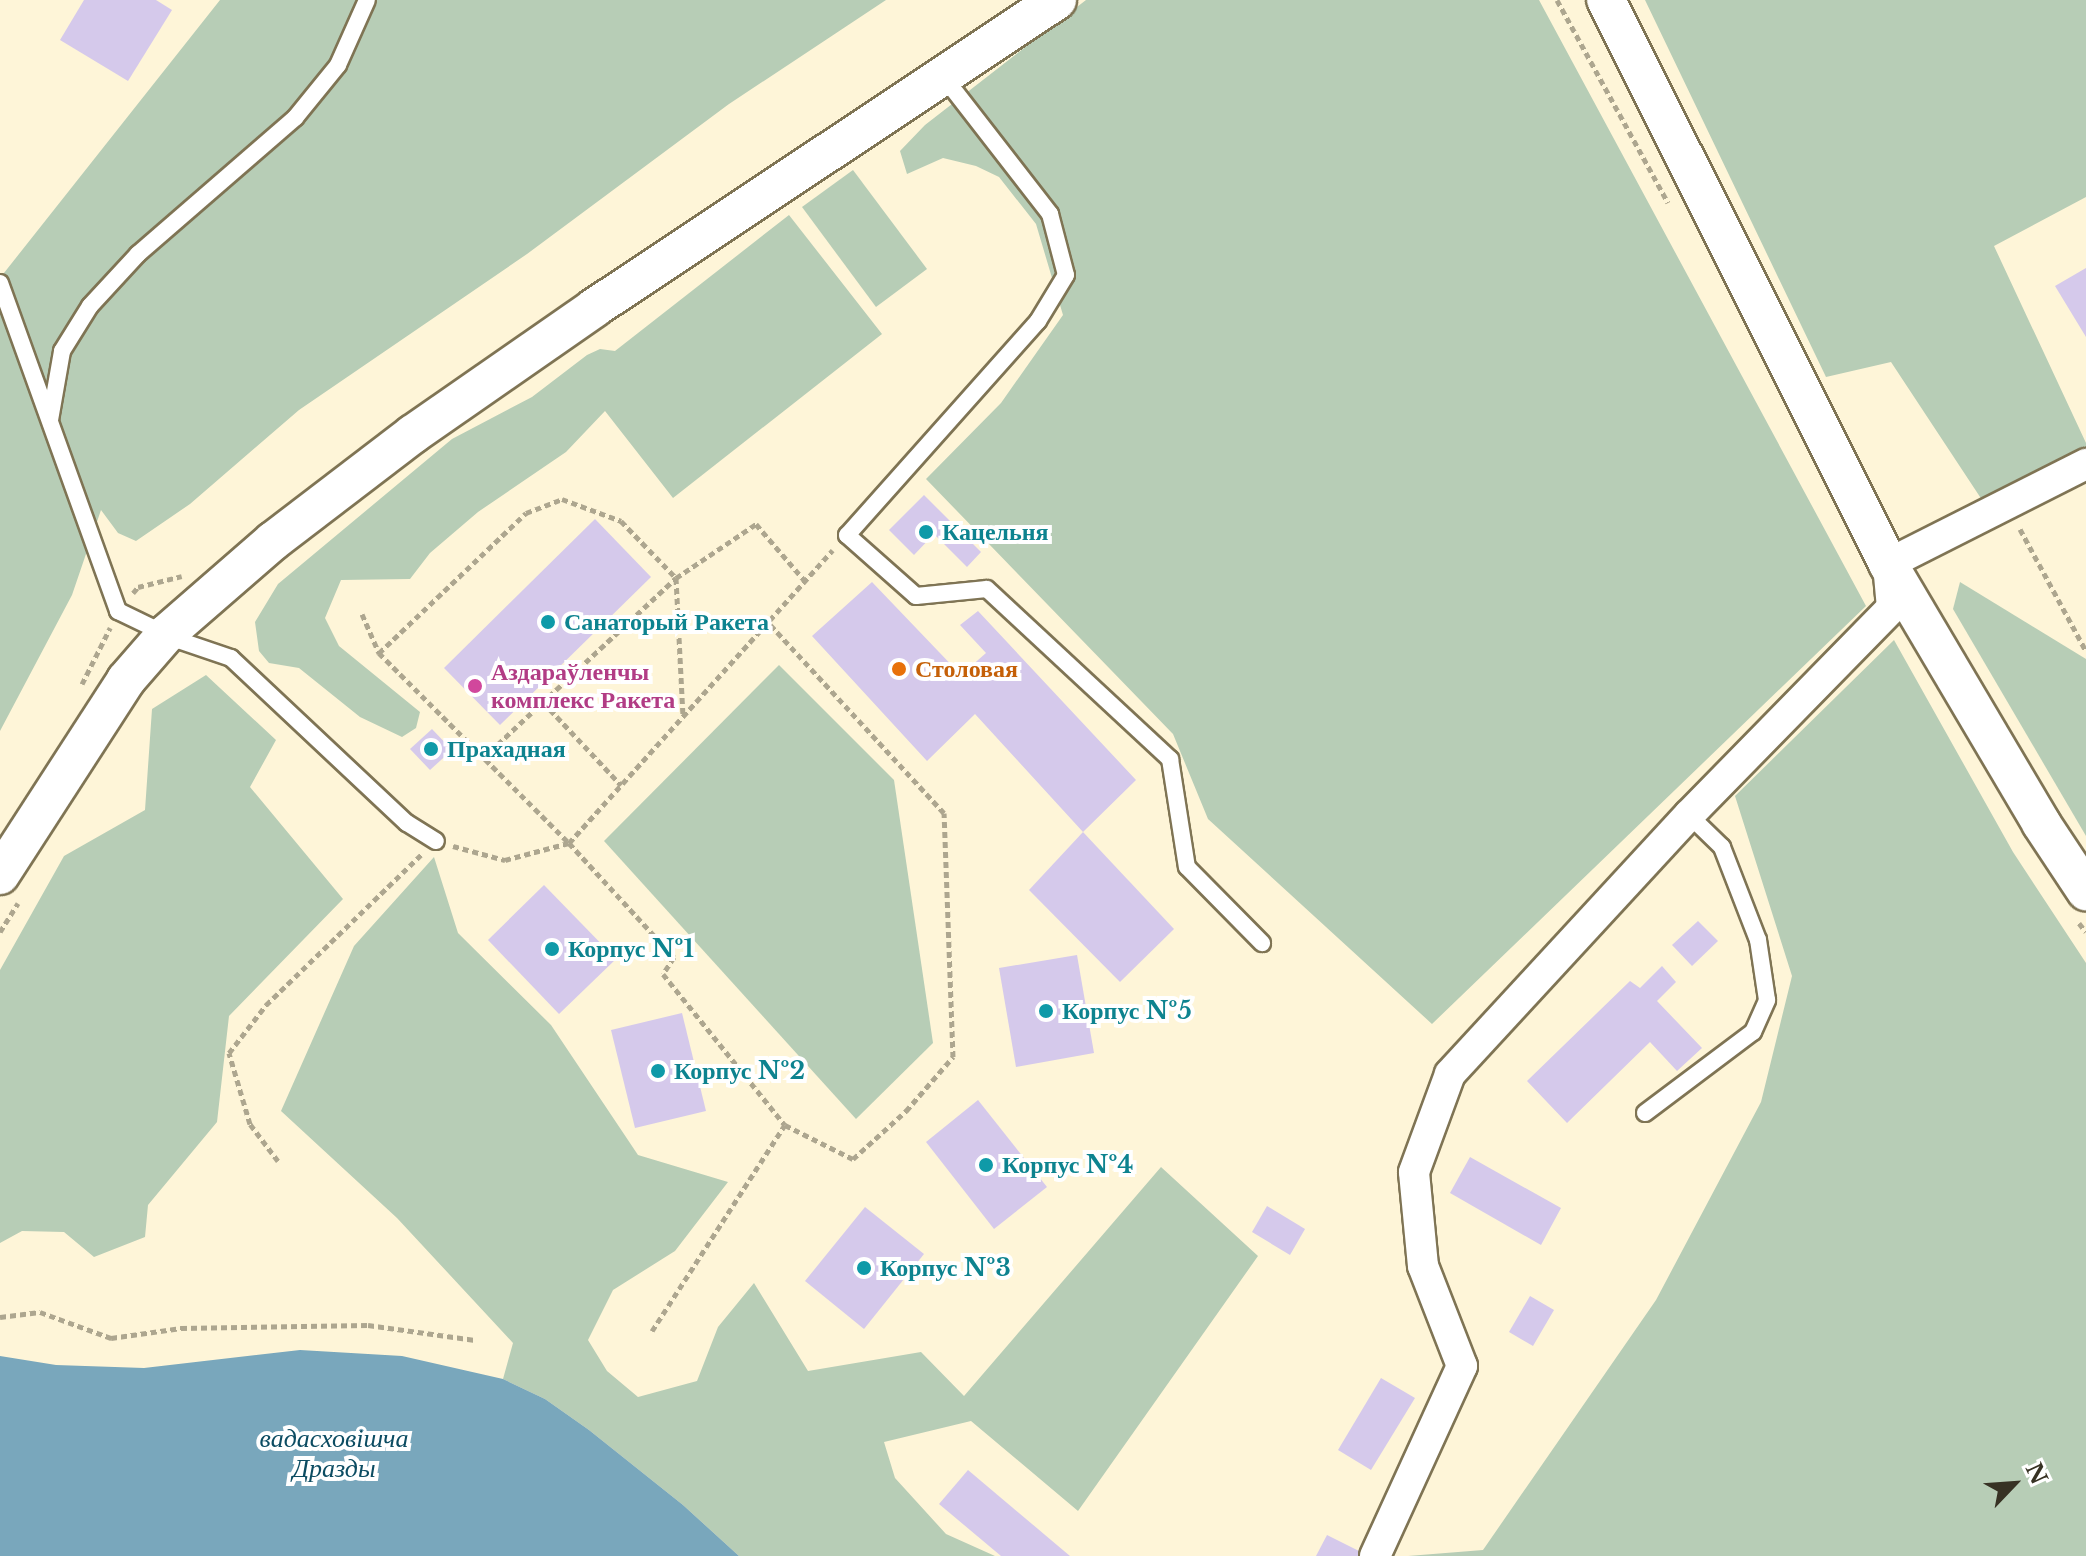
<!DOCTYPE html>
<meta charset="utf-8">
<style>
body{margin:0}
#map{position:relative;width:2086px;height:1556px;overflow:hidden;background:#fef5d8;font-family:"Libre Baskerville",serif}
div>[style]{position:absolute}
.green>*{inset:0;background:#b7cdb6}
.water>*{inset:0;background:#79a7bc}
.building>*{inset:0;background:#d5c9eb}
.path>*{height:5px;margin-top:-2.5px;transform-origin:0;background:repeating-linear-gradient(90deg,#ada68f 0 6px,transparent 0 10px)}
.roads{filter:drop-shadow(2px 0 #7f7454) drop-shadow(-2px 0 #7f7454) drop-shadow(0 2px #7f7454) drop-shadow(0 -2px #7f7454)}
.service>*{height:16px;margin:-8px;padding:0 8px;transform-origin:8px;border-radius:8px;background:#fff}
.minor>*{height:30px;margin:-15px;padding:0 15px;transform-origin:15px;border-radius:15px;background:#fff}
.tertiary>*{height:38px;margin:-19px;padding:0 19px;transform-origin:19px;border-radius:19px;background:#fff}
.dots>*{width:22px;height:22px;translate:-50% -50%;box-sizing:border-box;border:4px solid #fff;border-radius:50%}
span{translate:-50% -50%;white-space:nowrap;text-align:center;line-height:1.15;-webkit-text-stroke:8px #fff;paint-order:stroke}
.culture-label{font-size:24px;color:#0d838f;font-weight:700}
.left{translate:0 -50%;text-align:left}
.food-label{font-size:24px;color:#c56008;font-weight:700}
.hotel-label{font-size:24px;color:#b23c85;font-weight:700}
.water-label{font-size:26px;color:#0c4c62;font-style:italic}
.north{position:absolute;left:1974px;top:1444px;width:80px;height:80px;-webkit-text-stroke:6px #fff;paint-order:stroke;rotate:65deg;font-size:22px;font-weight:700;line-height:32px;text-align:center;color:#373224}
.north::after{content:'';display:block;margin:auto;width:28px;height:36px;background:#373224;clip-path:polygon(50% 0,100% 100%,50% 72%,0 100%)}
</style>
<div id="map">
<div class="green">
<div style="clip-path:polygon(220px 0,886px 0,729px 104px,527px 254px,299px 410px,190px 504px,136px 541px,118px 533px,101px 510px,72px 595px,0 731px,0 278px)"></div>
<div style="clip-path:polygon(1086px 0,1539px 0,1866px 606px,1432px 1024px,1208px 819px,1173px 734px,926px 479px,1001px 403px,1063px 315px,1036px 224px,999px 177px,976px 166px,943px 158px,907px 174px,900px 151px,925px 125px)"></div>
<div style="clip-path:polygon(1645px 0,2086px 0,2086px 197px,1994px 246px,2086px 443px,2086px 463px,1986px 506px,1891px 362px,1826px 377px)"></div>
<div style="clip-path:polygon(853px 170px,927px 269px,876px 307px,802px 207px)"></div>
<div style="clip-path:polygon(789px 215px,882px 334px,673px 498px,605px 411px,566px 452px,478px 512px,430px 553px,410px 579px,341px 580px,325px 618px,339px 646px,420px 712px,416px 728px,402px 737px,360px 717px,299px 668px,269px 663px,259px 651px,255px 622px,278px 584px,452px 439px,532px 397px,587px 355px,600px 349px,615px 351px)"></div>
<div style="clip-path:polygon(1960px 582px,2086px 659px,2086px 836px,1953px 609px)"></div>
<div style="clip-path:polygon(1894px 640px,2013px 852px,2086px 963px,2086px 1556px,1408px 1556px,1483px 1550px,1656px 1300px,1761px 1102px,1792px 976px,1735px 796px)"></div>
<div style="clip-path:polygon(779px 665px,894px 780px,933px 1043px,856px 1119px,604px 841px)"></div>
<div style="clip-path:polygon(206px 675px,276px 740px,250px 787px,343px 899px,229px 1016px,217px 1122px,148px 1205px,145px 1237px,94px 1257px,64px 1232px,22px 1231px,0 1243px,0 970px,64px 856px,145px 810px,152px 709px)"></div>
<div style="clip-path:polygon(434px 857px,458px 933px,551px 1025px,638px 1155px,728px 1182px,675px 1251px,613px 1290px,588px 1340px,607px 1371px,638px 1397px,697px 1381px,718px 1327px,754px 1283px,808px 1371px,921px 1352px,964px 1396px,1161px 1167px,1258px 1256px,1078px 1511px,971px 1421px,884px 1442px,895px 1478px,946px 1534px,995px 1556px,739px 1556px,683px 1505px,589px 1430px,545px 1399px,503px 1379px,513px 1343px,397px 1218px,281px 1111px,354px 946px)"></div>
</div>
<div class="water">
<div style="clip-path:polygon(300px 1350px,402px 1356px,503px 1379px,545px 1399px,589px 1430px,683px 1505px,739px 1556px,0 1556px,0 1356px,56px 1365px,144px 1368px)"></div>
</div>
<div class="building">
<div style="clip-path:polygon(84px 0,156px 0,172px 10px,128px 81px,60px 40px)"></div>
<div style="clip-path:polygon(2086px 268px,2086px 337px,2055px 286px)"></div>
<div style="clip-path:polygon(924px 495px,981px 552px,967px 567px,934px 534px,914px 555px,889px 530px)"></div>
<div style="clip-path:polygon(595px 519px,651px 577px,500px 725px,444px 668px)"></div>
<div style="clip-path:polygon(872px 582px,961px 675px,986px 653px,960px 625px,978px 611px,1136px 780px,1083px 832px,975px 714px,927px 761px,812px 636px)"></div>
<div style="clip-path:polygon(432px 729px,452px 750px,430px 770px,410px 749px)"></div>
<div style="clip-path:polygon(1083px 832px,1174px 929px,1120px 982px,1029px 890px)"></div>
<div style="clip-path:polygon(544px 885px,616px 959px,559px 1014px,488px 940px)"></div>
<div style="clip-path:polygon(1698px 921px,1718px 941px,1692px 966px,1672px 945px)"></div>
<div style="clip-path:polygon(1077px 955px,1094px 1053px,1016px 1067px,999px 968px)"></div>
<div style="clip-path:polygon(1662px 966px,1676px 982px,1657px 1001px,1702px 1048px,1677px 1071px,1650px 1042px,1567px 1123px,1527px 1081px,1630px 981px,1640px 988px)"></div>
<div style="clip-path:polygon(682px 1013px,706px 1111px,635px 1128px,611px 1030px)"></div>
<div style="clip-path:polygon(978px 1100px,1047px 1187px,994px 1229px,926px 1142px)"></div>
<div style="clip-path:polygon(1470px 1157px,1561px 1208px,1541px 1245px,1450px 1193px)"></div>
<div style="clip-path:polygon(1267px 1206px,1305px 1229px,1290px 1255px,1252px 1232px)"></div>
<div style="clip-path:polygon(865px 1207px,924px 1254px,864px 1329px,805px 1281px)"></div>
<div style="clip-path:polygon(1530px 1296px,1554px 1310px,1533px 1346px,1509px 1332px)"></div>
<div style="clip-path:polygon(1381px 1378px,1415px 1398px,1371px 1470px,1338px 1450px)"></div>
<div style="clip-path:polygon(968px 1470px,1070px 1556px,1001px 1556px,939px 1504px)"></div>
<div style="clip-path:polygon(1327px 1535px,1369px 1556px,1316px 1556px)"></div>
</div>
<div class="path">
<div style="left:1557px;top:0;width:231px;rotate:61.3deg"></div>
<div style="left:2020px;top:529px;width:139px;rotate:61.6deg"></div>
<div style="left:133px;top:593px;width:8px;rotate:-50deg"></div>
<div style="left:138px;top:587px;width:45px;rotate:-14deg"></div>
<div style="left:362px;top:614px;width:43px;rotate:66.4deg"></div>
<div style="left:379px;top:653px;width:269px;rotate:45deg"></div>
<div style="left:569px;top:843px;width:155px;rotate:47.4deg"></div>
<div style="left:674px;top:957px;width:20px;rotate:123deg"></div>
<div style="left:663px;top:974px;width:194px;rotate:51.1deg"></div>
<div style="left:785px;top:1125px;width:76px;rotate:26.6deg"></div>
<div style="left:853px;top:1159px;width:72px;rotate:-42.2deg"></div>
<div style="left:906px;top:1111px;width:72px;rotate:-49deg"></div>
<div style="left:953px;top:1057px;width:244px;rotate:-92.1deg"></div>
<div style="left:944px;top:813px;width:260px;rotate:-132.7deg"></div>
<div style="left:379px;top:653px;width:203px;rotate:-43.6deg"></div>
<div style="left:526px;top:513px;width:39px;rotate:-21deg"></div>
<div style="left:562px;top:499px;width:63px;rotate:20.4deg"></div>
<div style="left:621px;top:521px;width:79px;rotate:46deg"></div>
<div style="left:676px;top:578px;width:139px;rotate:87.1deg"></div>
<div style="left:82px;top:684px;width:63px;rotate:-63.4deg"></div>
<div style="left:543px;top:702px;width:114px;rotate:46.8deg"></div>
<div style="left:483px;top:758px;width:264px;rotate:-43deg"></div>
<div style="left:676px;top:578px;width:97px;rotate:-34deg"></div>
<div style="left:756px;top:524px;width:75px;rotate:49.3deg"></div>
<div style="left:453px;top:846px;width:54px;rotate:15.1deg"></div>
<div style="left:505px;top:860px;width:66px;rotate:-14.9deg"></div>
<div style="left:569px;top:843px;width:394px;rotate:-48deg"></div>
<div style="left:2079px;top:923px;width:11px;rotate:52deg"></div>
<div style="left:0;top:932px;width:34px;rotate:-58deg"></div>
<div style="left:278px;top:1161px;width:46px;rotate:-127.1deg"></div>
<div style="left:250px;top:1124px;width:74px;rotate:-106.5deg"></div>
<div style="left:229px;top:1053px;width:61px;rotate:-52.4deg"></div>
<div style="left:266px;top:1005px;width:217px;rotate:-44.1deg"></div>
<div style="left:0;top:1317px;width:40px;rotate:-7.1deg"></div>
<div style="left:40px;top:1312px;width:76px;rotate:20.1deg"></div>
<div style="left:111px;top:1338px;width:71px;rotate:-8.1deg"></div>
<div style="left:181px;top:1328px;width:187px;rotate:-0.9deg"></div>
<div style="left:368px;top:1325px;width:108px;rotate:8deg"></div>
<div style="left:652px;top:1331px;width:245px;rotate:-57.2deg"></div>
</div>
<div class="roads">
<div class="service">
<div style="left:943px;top:76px;width:175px;rotate:52.2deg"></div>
<div style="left:1050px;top:214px;width:63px;rotate:75.3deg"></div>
<div style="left:1066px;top:275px;width:54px;rotate:121.3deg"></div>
<div style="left:1038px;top:321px;width:287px;rotate:131.7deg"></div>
<div style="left:847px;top:535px;width:92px;rotate:41.5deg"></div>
<div style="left:916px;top:596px;width:71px;rotate:-5.6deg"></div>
<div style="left:987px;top:589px;width:250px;rotate:42.9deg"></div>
<div style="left:1170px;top:759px;width:109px;rotate:81.1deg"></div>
<div style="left:1187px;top:867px;width:107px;rotate:45.4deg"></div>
<div style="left:0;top:283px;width:349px;rotate:70.2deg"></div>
<div style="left:118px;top:611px;width:67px;rotate:25.8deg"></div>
<div style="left:178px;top:640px;width:56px;rotate:18.8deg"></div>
<div style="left:231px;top:658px;width:241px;rotate:43.2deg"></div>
<div style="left:407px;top:823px;width:34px;rotate:32deg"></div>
<div style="left:50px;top:420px;width:70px;rotate:-80.1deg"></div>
<div style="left:62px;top:351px;width:53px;rotate:-58.1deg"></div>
<div style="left:90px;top:306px;width:71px;rotate:-47.3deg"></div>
<div style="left:138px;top:254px;width:208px;rotate:-40.9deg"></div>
<div style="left:295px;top:118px;width:68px;rotate:-50.9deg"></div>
<div style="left:338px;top:65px;width:71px;rotate:-66deg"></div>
<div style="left:1645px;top:1113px;width:135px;rotate:-36.9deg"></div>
<div style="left:1753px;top:1032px;width:35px;rotate:-66deg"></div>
<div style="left:1767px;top:1000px;width:61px;rotate:-98.5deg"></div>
<div style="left:1758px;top:940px;width:100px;rotate:-111.2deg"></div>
<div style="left:1722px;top:847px;width:46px;rotate:-135.9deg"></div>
</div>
<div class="minor">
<div style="left:1375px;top:1556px;width:209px;rotate:-65.4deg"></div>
<div style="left:1462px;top:1366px;width:107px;rotate:-111.3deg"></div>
<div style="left:1423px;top:1266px;width:94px;rotate:-95.5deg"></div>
<div style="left:1414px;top:1172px;width:104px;rotate:-69.8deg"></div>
<div style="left:1450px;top:1074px;width:352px;rotate:-47.3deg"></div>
<div style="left:1689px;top:815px;width:290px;rotate:-45.6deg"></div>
<div style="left:1892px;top:608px;width:44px;rotate:-95.2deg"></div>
<div style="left:1888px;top:564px;width:222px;rotate:-26.8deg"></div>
</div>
<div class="tertiary">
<div style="left:1606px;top:0;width:631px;rotate:63.43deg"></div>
<div style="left:1888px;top:564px;width:301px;rotate:59.4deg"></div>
<div style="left:2041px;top:823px;width:82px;rotate:56.5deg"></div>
<div style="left:0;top:875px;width:232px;rotate:-57.1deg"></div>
<div style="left:126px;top:680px;width:61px;rotate:-49deg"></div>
<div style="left:166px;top:634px;width:142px;rotate:-41deg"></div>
<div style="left:273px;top:541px;width:176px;rotate:-37.4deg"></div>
<div style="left:413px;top:434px;width:221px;rotate:-34.8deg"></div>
<div style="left:594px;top:308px;width:556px;rotate:-33.63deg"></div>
</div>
</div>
<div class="dots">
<div style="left:926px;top:532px;background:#0f9aa8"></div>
<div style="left:548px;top:622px;background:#0f9aa8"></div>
<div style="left:899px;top:669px;background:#e8710a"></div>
<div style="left:475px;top:686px;background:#d1479c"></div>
<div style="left:431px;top:749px;background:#0f9aa8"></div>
<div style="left:552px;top:949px;background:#0f9aa8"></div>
<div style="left:1046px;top:1011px;background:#0f9aa8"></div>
<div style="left:658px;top:1071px;background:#0f9aa8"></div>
<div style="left:986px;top:1165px;background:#0f9aa8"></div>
<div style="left:864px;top:1268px;background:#0f9aa8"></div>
</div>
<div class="culture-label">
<span class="left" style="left:942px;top:532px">Кацельня</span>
<span class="left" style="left:564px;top:622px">Санаторый Ракета</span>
<span class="left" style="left:447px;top:749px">Прахадная</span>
<span class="left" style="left:568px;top:949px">Корпус №1</span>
<span class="left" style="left:1062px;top:1011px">Корпус №5</span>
<span class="left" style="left:674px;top:1071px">Корпус №2</span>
<span class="left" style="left:1002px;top:1165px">Корпус №4</span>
<span class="left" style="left:880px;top:1268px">Корпус №3</span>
</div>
<div class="food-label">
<span class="left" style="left:915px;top:669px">Столовая</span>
</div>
<div class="hotel-label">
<span class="left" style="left:491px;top:686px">Аздараўленчы<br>комплекс Ракета</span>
</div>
<div class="water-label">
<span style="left:334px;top:1454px">вадасховішча<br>Дразды</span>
</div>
<div class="north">N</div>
</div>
